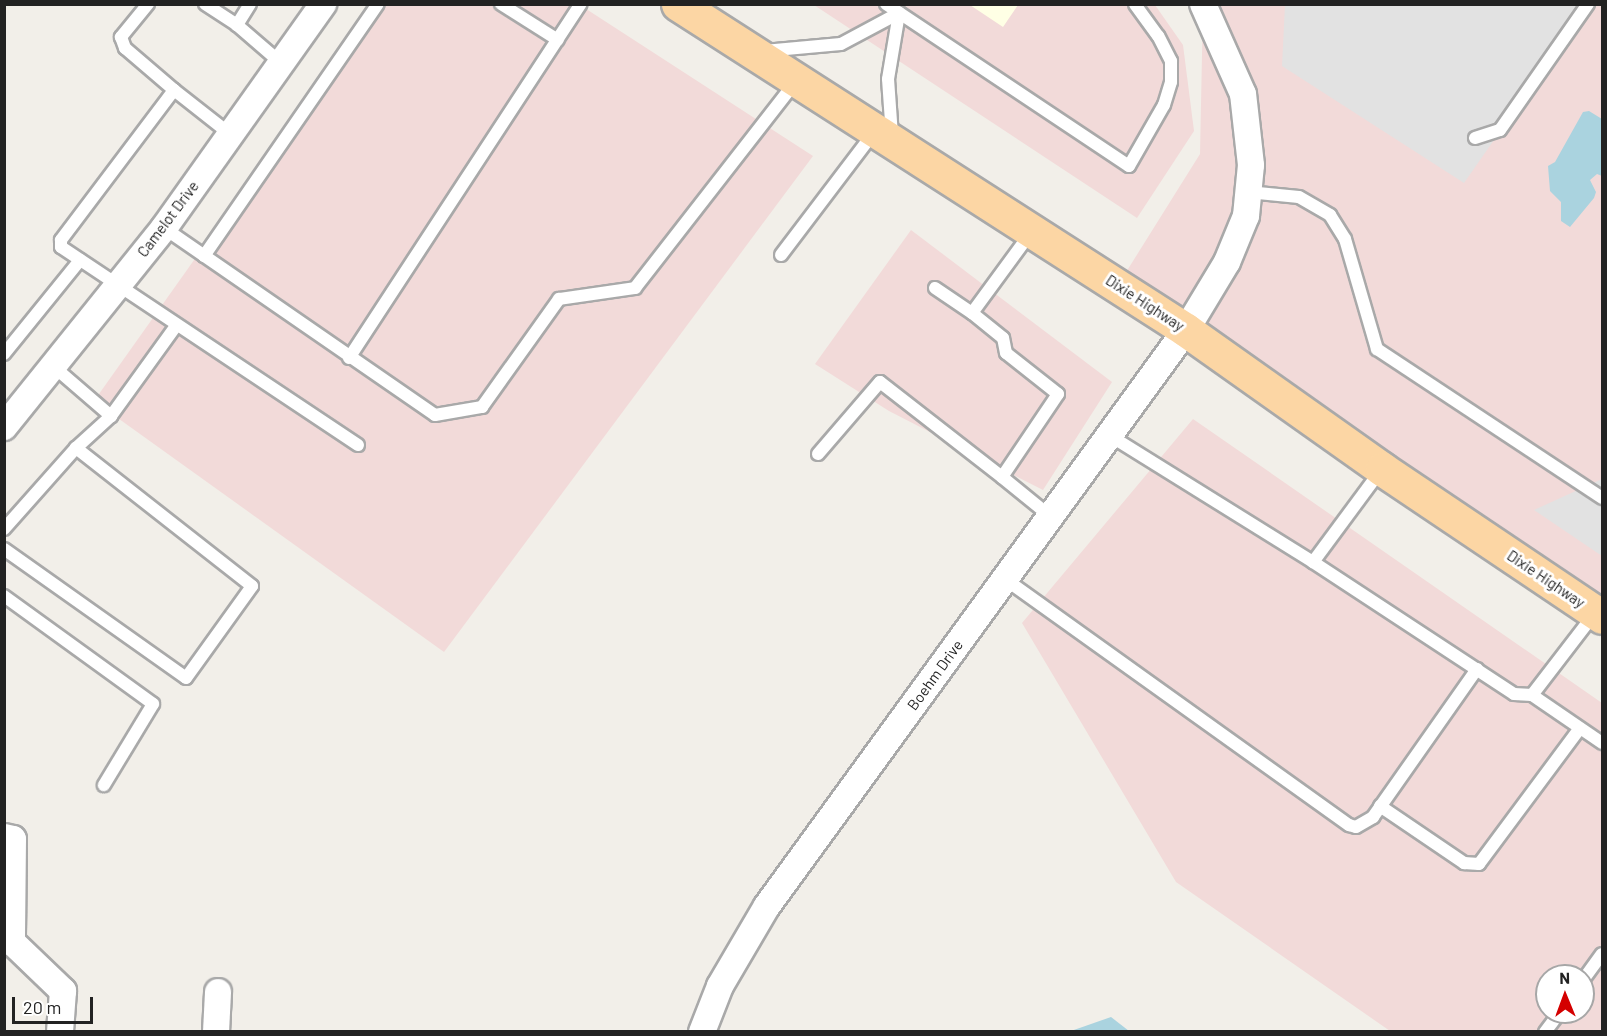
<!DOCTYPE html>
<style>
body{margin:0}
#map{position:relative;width:1607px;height:1036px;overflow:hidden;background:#f2efe9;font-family:Barlow,sans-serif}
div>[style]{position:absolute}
.commercial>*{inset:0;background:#f2dad9}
.education>*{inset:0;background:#ffffe5}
.parking>*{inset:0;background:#e2e2e2}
.water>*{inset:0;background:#aad3df}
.roads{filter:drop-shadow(2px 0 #a9a9a9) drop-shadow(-2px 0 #a9a9a9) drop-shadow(0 2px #a9a9a9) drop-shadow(0 -2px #a9a9a9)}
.service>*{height:12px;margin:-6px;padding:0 6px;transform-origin:6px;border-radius:6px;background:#fff}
.minor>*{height:26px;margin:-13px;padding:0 13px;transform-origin:13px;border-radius:13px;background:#fff}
.primary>*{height:33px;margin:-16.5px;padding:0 16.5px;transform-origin:16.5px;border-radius:16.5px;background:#fcd6a4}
span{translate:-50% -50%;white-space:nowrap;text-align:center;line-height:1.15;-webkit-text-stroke:6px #fff;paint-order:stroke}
.street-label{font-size:15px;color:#222}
.frame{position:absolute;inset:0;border:6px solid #222;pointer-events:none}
.north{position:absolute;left:1535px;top:964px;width:60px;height:60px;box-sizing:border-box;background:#fff;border:2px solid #a7a7a7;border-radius:50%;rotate:359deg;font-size:16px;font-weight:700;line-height:24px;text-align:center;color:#222}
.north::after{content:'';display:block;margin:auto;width:21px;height:27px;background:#d40000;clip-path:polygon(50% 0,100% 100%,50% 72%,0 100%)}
.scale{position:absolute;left:12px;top:997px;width:81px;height:27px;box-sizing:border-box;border:3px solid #222;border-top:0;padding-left:8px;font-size:18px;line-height:21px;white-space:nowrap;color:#222;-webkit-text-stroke:4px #fff;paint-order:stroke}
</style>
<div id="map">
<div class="commercial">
<div style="clip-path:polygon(375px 5px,580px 5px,813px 156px,444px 652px,94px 401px)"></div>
<div style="clip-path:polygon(814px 5px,1155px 5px,1183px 45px,1194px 131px,1137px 218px)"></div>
<div style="clip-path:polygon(1203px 5px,1602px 5px,1602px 617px,1118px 285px,1200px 154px)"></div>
<div style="clip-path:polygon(911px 230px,1112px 382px,1043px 490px,889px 411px,815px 364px)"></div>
<div style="clip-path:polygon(evenodd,1193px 419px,1602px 703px,1602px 1031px,1390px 1031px,1176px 882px,1022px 623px,1193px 419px,1547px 976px,1583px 976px,1583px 1012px,1547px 1012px,1547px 976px)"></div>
</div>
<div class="education">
<div style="clip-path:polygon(970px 5px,1018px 5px,1003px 27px)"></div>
</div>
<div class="parking">
<div style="clip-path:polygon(1285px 5px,1588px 5px,1464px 183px,1282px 66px)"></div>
<div style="clip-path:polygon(1602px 479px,1602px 556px,1534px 510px)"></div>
</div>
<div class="water">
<div style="clip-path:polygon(1589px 111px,1602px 119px,1602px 176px,1597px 174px,1590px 180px,1596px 192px,1594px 198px,1570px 227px,1561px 221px,1561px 202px,1550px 191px,1548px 166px,1555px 162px,1583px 112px)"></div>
<div style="clip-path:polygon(1111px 1017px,1129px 1031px,1071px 1031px)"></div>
</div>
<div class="roads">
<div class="service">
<div style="left:148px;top:4px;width:43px;rotate:129.3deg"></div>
<div style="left:121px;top:37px;width:12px;rotate:70deg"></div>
<div style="left:125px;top:48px;width:65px;rotate:40.6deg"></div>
<div style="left:205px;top:4px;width:38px;rotate:33deg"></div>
<div style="left:250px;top:4px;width:25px;rotate:122deg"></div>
<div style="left:237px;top:25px;width:58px;rotate:40.8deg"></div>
<div style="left:501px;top:4px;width:67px;rotate:32.3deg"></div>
<div style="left:886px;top:4px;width:292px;rotate:33.7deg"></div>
<div style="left:1129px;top:166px;width:70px;rotate:-60.2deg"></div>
<div style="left:1164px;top:105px;width:24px;rotate:-73deg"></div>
<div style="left:1171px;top:82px;width:21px;rotate:-90deg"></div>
<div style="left:1171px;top:61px;width:28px;rotate:-117deg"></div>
<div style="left:1158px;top:36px;width:39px;rotate:-126deg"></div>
<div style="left:764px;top:51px;width:77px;rotate:-5.2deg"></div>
<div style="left:841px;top:44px;width:66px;rotate:-28.1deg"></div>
<div style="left:230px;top:134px;width:71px;rotate:-141.8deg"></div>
<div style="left:174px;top:90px;width:188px;rotate:127deg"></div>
<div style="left:61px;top:240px;width:7px;rotate:90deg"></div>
<div style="left:61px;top:247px;width:357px;rotate:33.7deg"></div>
<div style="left:892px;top:136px;width:57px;rotate:-94deg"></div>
<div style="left:888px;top:79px;width:67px;rotate:-80.5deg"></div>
<div style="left:1475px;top:138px;width:26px;rotate:-18deg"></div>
<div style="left:1500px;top:130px;width:154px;rotate:-55.1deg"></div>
<div style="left:1248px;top:192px;width:51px;rotate:5.6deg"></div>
<div style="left:1299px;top:197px;width:36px;rotate:30deg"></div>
<div style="left:1330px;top:215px;width:28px;rotate:58deg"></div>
<div style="left:1345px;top:239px;width:115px;rotate:73.8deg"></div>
<div style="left:1377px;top:349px;width:270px;rotate:33.5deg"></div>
<div style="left:164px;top:228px;width:329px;rotate:34.6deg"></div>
<div style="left:435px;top:415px;width:48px;rotate:-9.7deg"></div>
<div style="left:482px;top:407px;width:133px;rotate:-54.5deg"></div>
<div style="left:559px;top:299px;width:77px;rotate:-8.2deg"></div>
<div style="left:635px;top:288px;width:262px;rotate:-52.1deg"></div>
<div style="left:781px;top:255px;width:156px;rotate:-52.8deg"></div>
<div style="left:204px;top:256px;width:306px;rotate:-55.4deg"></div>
<div style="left:935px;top:288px;width:45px;rotate:34deg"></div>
<div style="left:972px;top:313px;width:102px;rotate:-53.8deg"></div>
<div style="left:4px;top:354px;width:121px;rotate:-51deg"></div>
<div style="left:349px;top:358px;width:423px;rotate:-56.8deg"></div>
<div style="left:53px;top:366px;width:77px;rotate:40.8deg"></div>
<div style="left:111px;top:416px;width:111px;rotate:-54.2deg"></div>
<div style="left:1109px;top:435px;width:240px;rotate:31.9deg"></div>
<div style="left:1313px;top:562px;width:240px;rotate:33.3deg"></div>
<div style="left:1514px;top:694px;width:18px;rotate:3deg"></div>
<div style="left:1532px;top:695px;width:103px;rotate:-52.5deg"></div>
<div style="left:818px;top:454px;width:95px;rotate:-49.3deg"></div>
<div style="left:880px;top:382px;width:155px;rotate:37.9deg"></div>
<div style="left:1002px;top:477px;width:100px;rotate:-56deg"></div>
<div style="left:1058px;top:394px;width:66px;rotate:-141.7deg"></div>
<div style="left:1006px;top:353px;width:15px;rotate:-101deg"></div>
<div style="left:1003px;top:338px;width:40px;rotate:-141deg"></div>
<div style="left:1002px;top:477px;width:62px;rotate:39.1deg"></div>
<div style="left:4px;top:529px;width:108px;rotate:-48.4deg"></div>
<div style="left:76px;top:448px;width:47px;rotate:-42.4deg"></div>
<div style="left:4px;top:549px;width:223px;rotate:35.3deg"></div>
<div style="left:186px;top:678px;width:113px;rotate:-54.3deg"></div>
<div style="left:252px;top:586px;width:224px;rotate:-141.9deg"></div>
<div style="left:1313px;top:562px;width:114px;rotate:-53.5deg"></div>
<div style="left:1005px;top:579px;width:423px;rotate:35.6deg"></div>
<div style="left:1349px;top:825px;width:7px;rotate:16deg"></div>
<div style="left:1356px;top:827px;width:20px;rotate:-30deg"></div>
<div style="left:1373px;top:817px;width:181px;rotate:-54.9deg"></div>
<div style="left:4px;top:596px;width:184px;rotate:35.9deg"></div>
<div style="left:153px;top:704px;width:95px;rotate:121.2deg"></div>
<div style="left:1532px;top:695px;width:85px;rotate:34.4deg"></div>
<div style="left:1380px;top:806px;width:102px;rotate:34.2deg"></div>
<div style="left:1464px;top:863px;width:15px;rotate:4deg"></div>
<div style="left:1479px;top:864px;width:169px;rotate:-53.4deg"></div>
<div style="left:1583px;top:980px;width:32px;rotate:-54deg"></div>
<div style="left:1545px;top:1032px;width:25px;rotate:-53deg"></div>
</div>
<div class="minor">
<div style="left:4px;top:427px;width:255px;rotate:-51.2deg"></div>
<div style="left:164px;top:228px;width:275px;rotate:-54.6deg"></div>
<div style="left:4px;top:837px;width:9px;rotate:13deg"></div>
<div style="left:13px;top:839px;width:103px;rotate:90.6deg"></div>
<div style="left:4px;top:941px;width:8px;rotate:7deg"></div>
<div style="left:12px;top:942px;width:71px;rotate:43.9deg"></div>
<div style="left:63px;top:991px;width:41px;rotate:94.2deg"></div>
<div style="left:216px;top:1032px;width:40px;rotate:-87.1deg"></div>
<div style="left:702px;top:1032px;width:49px;rotate:-68.6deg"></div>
<div style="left:720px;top:986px;width:93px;rotate:-59.6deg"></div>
<div style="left:767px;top:906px;width:712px;rotate:-53.97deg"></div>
<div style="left:1186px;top:330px;width:79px;rotate:-58.9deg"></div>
<div style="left:1227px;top:262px;width:50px;rotate:-67.6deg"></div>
<div style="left:1246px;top:216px;width:51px;rotate:-84.4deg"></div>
<div style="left:1251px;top:165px;width:71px;rotate:-96.4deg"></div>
<div style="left:1243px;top:94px;width:98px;rotate:-114deg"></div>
</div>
<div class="primary">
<div style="left:678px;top:4px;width:604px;rotate:32.69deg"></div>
<div style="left:1186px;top:330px;width:240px;rotate:35.3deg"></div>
<div style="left:1382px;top:469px;width:265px;rotate:33.9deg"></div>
</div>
</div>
<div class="street-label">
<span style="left:168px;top:219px;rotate:-53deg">Camelot Drive</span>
<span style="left:1145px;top:303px;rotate:33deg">Dixie Highway</span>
<span style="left:1546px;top:579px;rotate:34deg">Dixie Highway</span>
<span style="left:935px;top:675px;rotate:-54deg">Boehm Drive</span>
</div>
<div class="frame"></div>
<div class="north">N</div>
<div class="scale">20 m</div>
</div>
